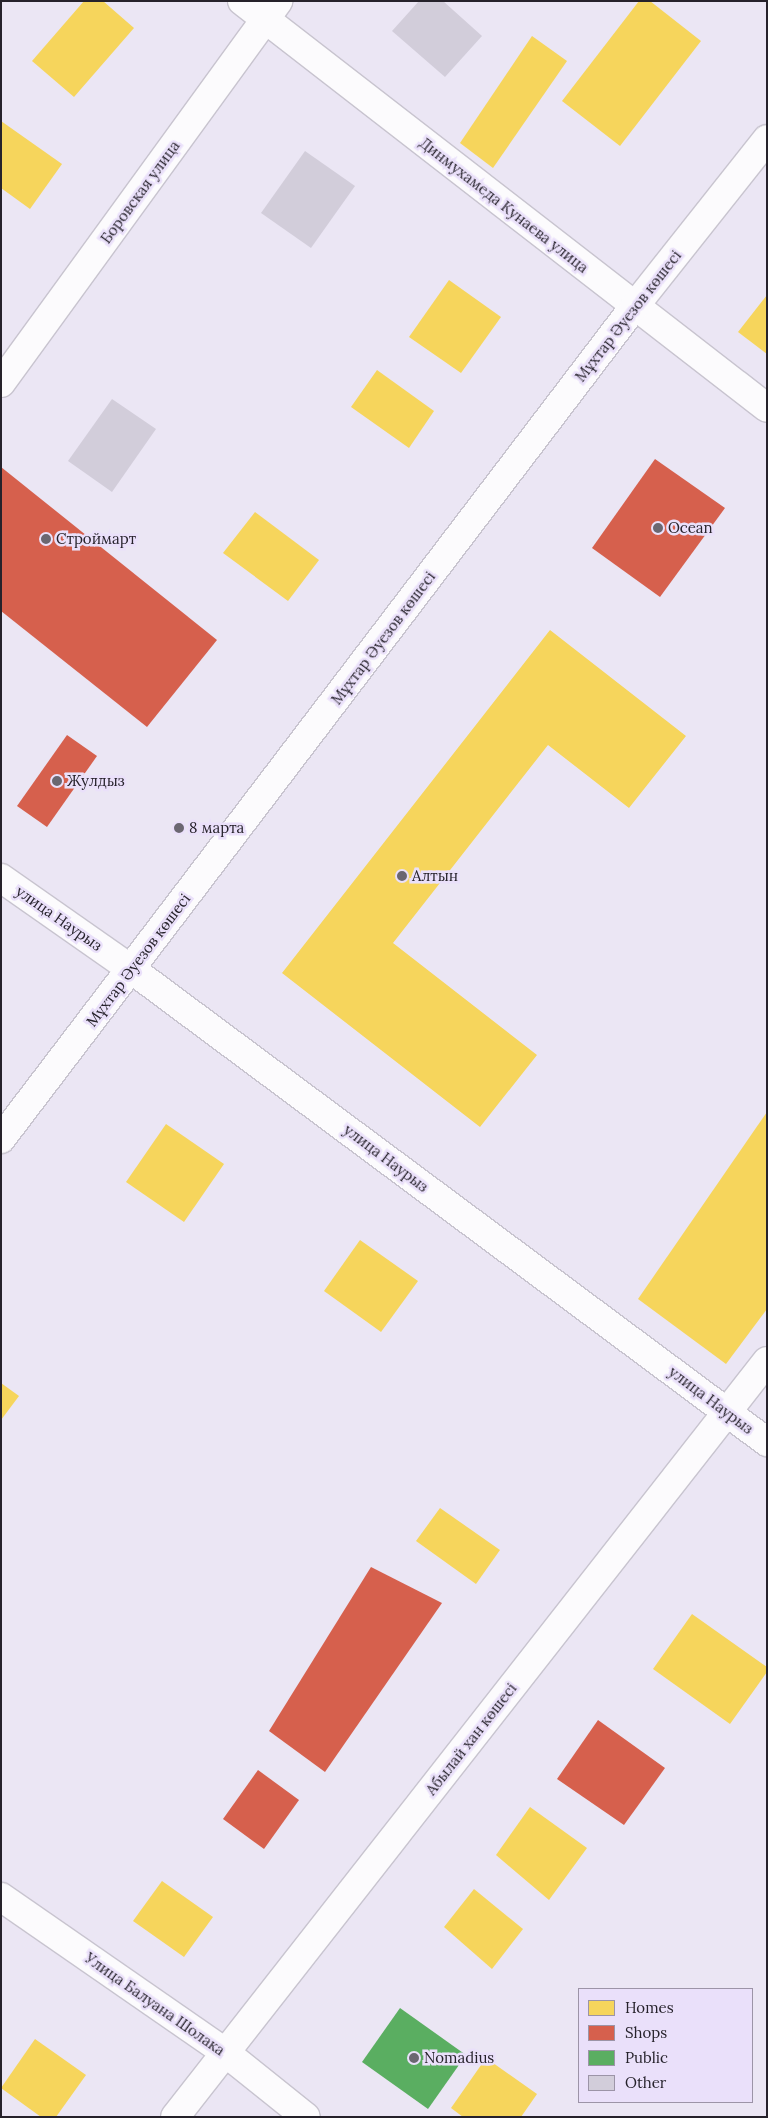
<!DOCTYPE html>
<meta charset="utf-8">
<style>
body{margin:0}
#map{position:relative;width:768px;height:2118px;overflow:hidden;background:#ebe6f4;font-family:Lora,serif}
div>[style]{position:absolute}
.homes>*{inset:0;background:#f6d55c}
.shops>*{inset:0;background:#d6604d}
.public>*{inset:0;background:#5aae61}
.building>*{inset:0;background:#d2cdda}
.roads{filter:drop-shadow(1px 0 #c8c4cf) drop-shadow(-1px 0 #c8c4cf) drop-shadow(0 1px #c8c4cf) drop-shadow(0 -1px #c8c4cf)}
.minor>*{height:28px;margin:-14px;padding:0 14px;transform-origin:14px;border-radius:14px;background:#fcfbfd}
.tertiary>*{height:28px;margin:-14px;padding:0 14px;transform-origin:14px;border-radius:14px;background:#fcfbfd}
.secondary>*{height:28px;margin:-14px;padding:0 14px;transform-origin:14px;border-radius:14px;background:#fcfbfd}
.dots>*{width:14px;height:14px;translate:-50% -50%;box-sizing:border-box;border:2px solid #eae0fa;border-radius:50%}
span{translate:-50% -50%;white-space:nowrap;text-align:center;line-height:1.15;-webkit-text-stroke:5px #eae0fa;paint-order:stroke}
.street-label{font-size:15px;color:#26222b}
.poi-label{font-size:15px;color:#26222b}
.left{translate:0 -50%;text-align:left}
.frame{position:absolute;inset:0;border:2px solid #26222b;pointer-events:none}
.legend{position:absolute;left:578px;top:1988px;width:175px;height:115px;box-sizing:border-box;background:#eae0fa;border:1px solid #9c94a7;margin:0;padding:6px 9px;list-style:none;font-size:15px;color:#26222b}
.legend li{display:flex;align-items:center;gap:10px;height:25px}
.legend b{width:25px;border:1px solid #9c94a7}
</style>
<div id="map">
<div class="homes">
<div style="clip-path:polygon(84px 1px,103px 1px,134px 28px,74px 97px,32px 61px)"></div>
<div style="clip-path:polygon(639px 1px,650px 1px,701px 41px,620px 146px,562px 101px)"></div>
<div style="clip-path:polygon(532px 36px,567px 61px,493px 168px,460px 143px)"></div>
<div style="clip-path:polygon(1px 121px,62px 164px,30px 209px,1px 188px)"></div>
<div style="clip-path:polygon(449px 280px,501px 317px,461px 373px,409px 337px)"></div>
<div style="clip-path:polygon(767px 295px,767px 354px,738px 332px)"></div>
<div style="clip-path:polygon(377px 370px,434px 411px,409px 448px,351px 407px)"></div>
<div style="clip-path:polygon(255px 512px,319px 560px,288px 601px,223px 553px)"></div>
<div style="clip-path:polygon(550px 630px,686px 736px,629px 808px,548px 745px,393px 943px,537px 1055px,480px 1127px,282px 973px)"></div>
<div style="clip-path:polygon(767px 1112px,767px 1309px,726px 1364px,638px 1299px)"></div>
<div style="clip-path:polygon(166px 1124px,224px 1164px,184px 1222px,126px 1182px)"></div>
<div style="clip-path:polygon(360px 1240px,418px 1281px,381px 1332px,324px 1291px)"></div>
<div style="clip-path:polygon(1px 1383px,19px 1396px,1px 1420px)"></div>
<div style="clip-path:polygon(440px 1508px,500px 1550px,476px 1584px,416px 1541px)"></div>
<div style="clip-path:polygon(692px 1614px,767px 1667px,767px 1672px,730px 1724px,653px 1669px)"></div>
<div style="clip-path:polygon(530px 1807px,587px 1848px,549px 1900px,496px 1855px)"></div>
<div style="clip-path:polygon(162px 1881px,213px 1917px,184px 1957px,133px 1921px)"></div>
<div style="clip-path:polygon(474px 1889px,523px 1929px,492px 1969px,444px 1927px)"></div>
<div style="clip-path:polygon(35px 2039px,86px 2075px,56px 2117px,41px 2117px,1px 2088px)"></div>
<div style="clip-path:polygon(486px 2058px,537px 2094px,521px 2117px,463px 2117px,451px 2108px)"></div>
</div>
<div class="shops">
<div style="clip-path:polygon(655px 459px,725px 508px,660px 597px,592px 548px)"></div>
<div style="clip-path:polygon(1px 467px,217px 640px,147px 727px,1px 611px)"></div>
<div style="clip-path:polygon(67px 735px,97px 756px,47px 827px,17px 806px)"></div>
<div style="clip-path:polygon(371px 1567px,442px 1603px,325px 1772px,269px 1731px)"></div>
<div style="clip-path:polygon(598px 1720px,665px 1768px,624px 1825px,557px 1779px)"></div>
<div style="clip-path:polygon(258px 1770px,299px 1800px,264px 1849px,223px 1819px)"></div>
</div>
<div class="public">
<div style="clip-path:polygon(400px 2008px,466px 2055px,428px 2109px,362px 2062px)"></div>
</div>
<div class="building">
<div style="clip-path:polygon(419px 1px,443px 1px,482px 36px,445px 77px,392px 31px)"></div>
<div style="clip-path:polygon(305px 151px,355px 186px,311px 248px,261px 213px)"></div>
<div style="clip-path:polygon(112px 399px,156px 429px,112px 492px,68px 461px)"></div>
</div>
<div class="roads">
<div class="minor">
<div style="left:242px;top:1px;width:664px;rotate:37.78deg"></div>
<div style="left:1px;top:383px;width:472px;rotate:-54deg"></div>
<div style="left:1px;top:878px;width:159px;rotate:35deg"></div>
<div style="left:131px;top:969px;width:793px;rotate:36.64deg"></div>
</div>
<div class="tertiary">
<div style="left:1px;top:1897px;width:274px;rotate:34.7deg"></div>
<div style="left:226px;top:2053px;width:102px;rotate:38.7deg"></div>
<div style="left:175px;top:2117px;width:960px;rotate:-51.94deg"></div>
</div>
<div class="secondary">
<div style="left:1px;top:1139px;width:1045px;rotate:-52.74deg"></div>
<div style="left:634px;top:307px;width:214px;rotate:-51.6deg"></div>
</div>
</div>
<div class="dots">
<div style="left:658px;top:528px;background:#6b6771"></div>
<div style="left:46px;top:539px;background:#6b6771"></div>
<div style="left:57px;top:781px;background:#6b6771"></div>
<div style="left:179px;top:828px;background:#6b6771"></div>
<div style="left:402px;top:876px;background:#6b6771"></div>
<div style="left:414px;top:2058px;background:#6b6771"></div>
</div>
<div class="street-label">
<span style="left:140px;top:192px;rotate:-54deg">Боровская улица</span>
<span style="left:504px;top:205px;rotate:38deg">Динмухамеда Кунаева улица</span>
<span style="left:628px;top:316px;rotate:-52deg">Мұхтар Әуезов көшесі</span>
<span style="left:383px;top:638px;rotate:-53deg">Мұхтар Әуезов көшесі</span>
<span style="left:59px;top:918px;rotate:35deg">улица Наурыз</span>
<span style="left:138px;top:960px;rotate:-53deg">Мұхтар Әуезов көшесі</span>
<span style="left:386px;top:1158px;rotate:37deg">улица Наурыз</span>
<span style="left:711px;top:1400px;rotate:37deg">улица Наурыз</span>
<span style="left:471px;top:1739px;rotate:-52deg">Абылай хан көшесі</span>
<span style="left:155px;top:2004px;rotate:35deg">Улица Балуана Шолака</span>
</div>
<div class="poi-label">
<span class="left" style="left:668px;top:528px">Ocean</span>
<span class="left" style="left:56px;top:539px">Строймарт</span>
<span class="left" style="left:67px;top:781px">Жулдыз</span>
<span class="left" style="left:189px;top:828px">8 марта</span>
<span class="left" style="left:412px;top:876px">Алтын</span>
<span class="left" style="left:424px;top:2058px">Nomadius</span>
</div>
<div class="frame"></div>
<ul class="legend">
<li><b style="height:14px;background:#f6d55c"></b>Homes</li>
<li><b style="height:14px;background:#d6604d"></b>Shops</li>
<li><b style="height:14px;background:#5aae61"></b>Public</li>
<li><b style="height:14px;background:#d2cdda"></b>Other</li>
</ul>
</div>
